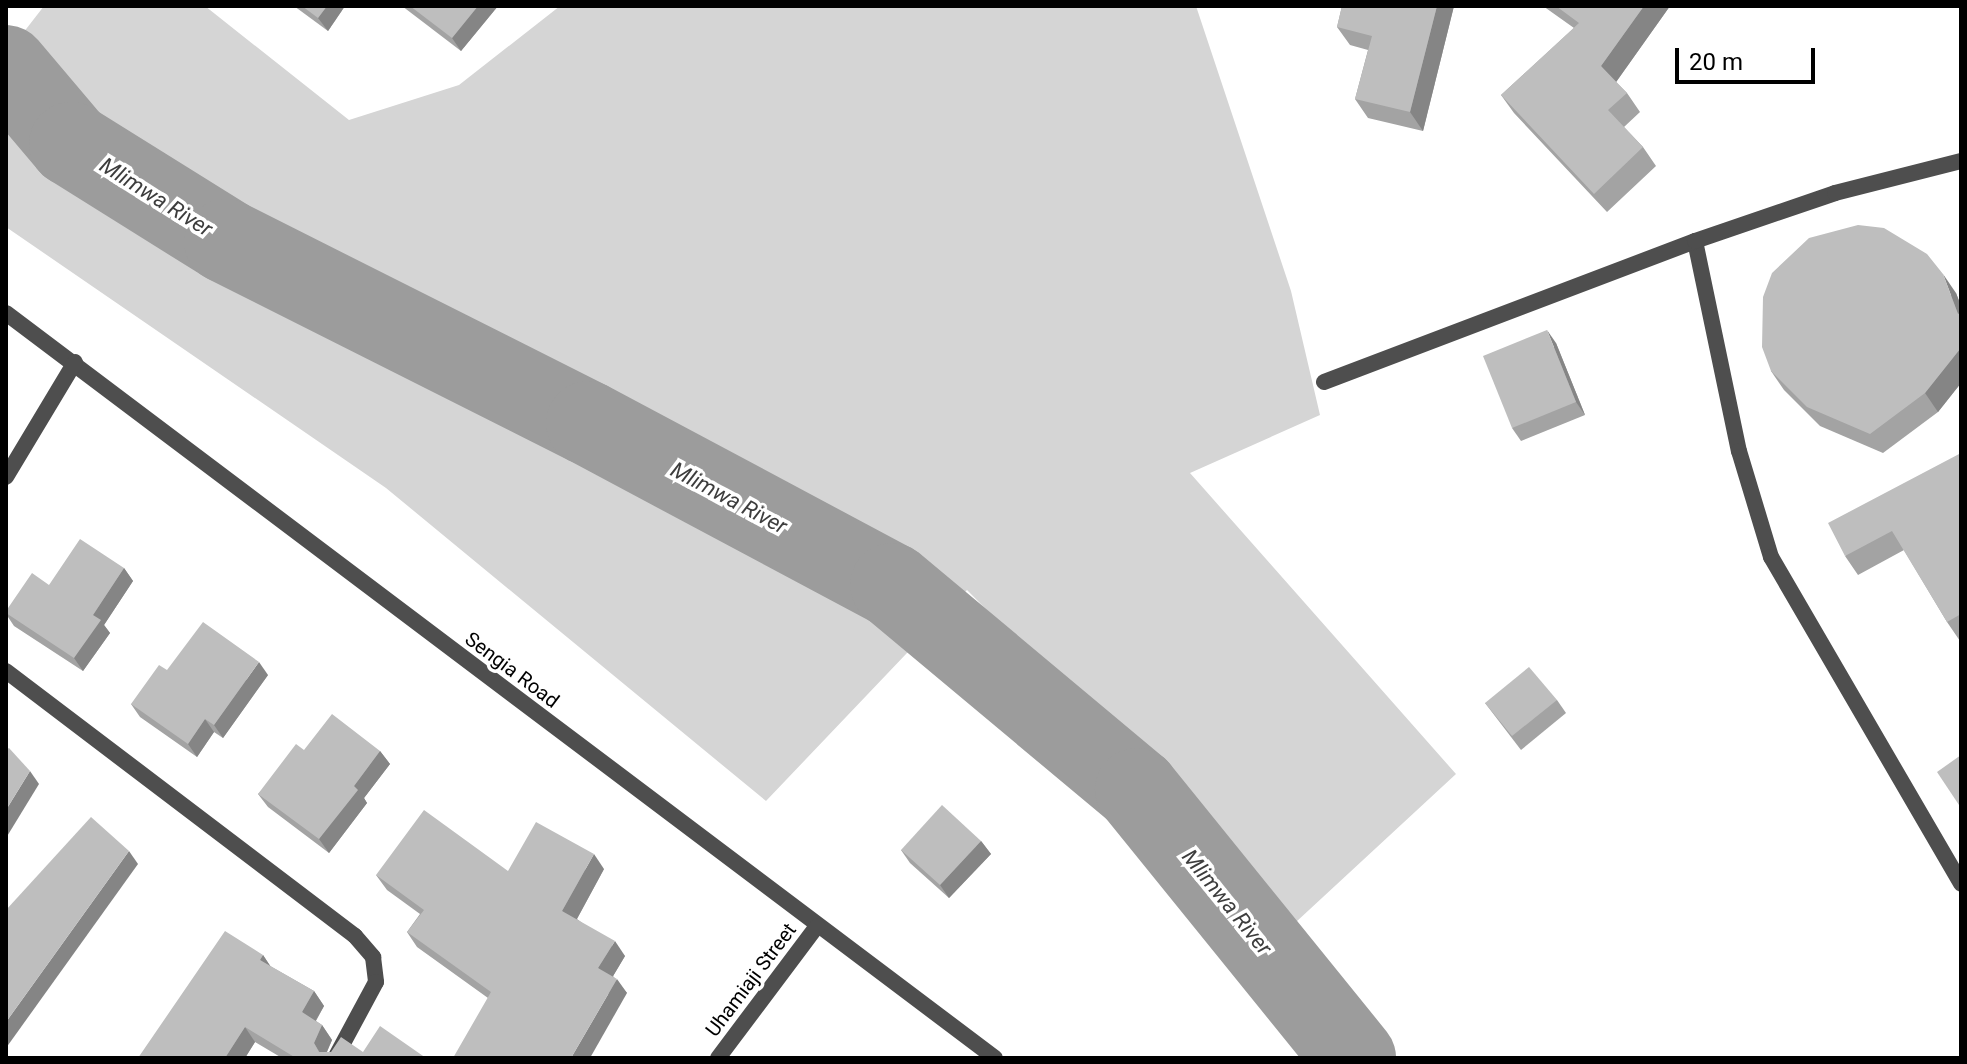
<!DOCTYPE html>
<style>
body{margin:0}
#map{position:relative;width:1967px;height:1064px;overflow:hidden;background:#fff;font-family:Roboto,sans-serif}
div>[style]{position:absolute}
.green>*{inset:0;background:#d5d5d5}
.river>*{height:84px;margin:-42px;padding:0 42px;transform-origin:42px;border-radius:42px;background:#9c9c9c}
.street>*{height:16px;margin:-8px;padding:0 8px;transform-origin:8px;border-radius:8px;background:#4e4e4e}
.wall>*{inset:0;background:#a3a3a3}
.shaded-wall>*{inset:0;background:#858585}
.building>*{inset:0;background:#bebebe}
span{translate:-50% -50%;white-space:nowrap;text-align:center;line-height:1.15;-webkit-text-stroke:7px #fff;paint-order:stroke}
.street-label{font-size:20px;color:#000}
.water-label{font-size:22px;color:#3d3d3d;font-style:italic}
.frame{position:absolute;inset:0;border:8px solid #000;pointer-events:none}
.scale{position:absolute;left:1675px;top:48px;width:140px;height:36px;box-sizing:border-box;border:4px solid #000;border-top:0;padding-left:10px;font-size:24px;line-height:28px;white-space:nowrap;color:#000;-webkit-text-stroke:6px #fff;paint-order:stroke}
</style>
<div id="map">
<div class="green">
<div style="clip-path:polygon(44px 6px,205px 6px,349px 120px,459px 85px,560px 6px,1196px 6px,1291px 291px,1320px 415px,1190px 473px,1456px 774px,1296px 922px,967px 590px,766px 801px,386px 488px,6px 227px,6px 55px)"></div>
</div>
<div class="river">
<div style="left:6px;top:67px;width:101px;rotate:49.8deg"></div>
<div style="left:71px;top:144px;width:183px;rotate:32deg"></div>
<div style="left:226px;top:241px;width:405px;rotate:26.7deg"></div>
<div style="left:588px;top:423px;width:344px;rotate:28.1deg"></div>
<div style="left:892px;top:585px;width:319px;rotate:39.9deg"></div>
<div style="left:1137px;top:790px;width:345px;rotate:51deg"></div>
</div>
<div class="street">
<div style="left:1695px;top:241px;width:215px;rotate:78.2deg"></div>
<div style="left:1739px;top:451px;width:111px;rotate:73.2deg"></div>
<div style="left:1771px;top:557px;width:378px;rotate:59.8deg"></div>
<div style="left:6px;top:313px;width:1238px;rotate:36.99deg"></div>
<div style="left:1324px;top:382px;width:397px;rotate:-20.8deg"></div>
<div style="left:1695px;top:241px;width:148px;rotate:-18.9deg"></div>
<div style="left:1835px;top:193px;width:130px;rotate:-14.3deg"></div>
<div style="left:6px;top:477px;width:134px;rotate:-59deg"></div>
<div style="left:6px;top:671px;width:438px;rotate:37.2deg"></div>
<div style="left:355px;top:936px;width:28px;rotate:49deg"></div>
<div style="left:373px;top:957px;width:25px;rotate:83deg"></div>
<div style="left:376px;top:982px;width:86px;rotate:118.3deg"></div>
<div style="left:718px;top:1058px;width:165px;rotate:-53.1deg"></div>
</div>
<div class="wall">
<div style="clip-path:polygon(294px 6px,345px 6px,328px 31px)"></div>
<div style="clip-path:polygon(402px 6px,498px 6px,461px 51px)"></div>
<div style="clip-path:polygon(1342px 6px,1454px 6px,1423px 131px,1368px 118px,1355px 99px,1368px 50px,1350px 45px,1337px 27px)"></div>
<div style="clip-path:polygon(1543px 6px,1670px 6px,1616px 82px,1627px 93px,1640px 112px,1624px 127px,1643px 147px,1656px 166px,1607px 212px,1514px 113px,1501px 95px,1574px 28px)"></div>
<div style="clip-path:polygon(1956px 293px,1961px 306px,1961px 383px,1938px 412px,1883px 453px,1820px 426px,1784px 390px,1771px 371px)"></div>
<div style="clip-path:polygon(1556px 343px,1585px 415px,1521px 441px,1512px 428px)"></div>
<div style="clip-path:polygon(1961px 453px,1961px 640px,1960px 641px,1947px 622px,1904px 550px,1858px 575px,1845px 556px)"></div>
<div style="clip-path:polygon(124px 568px,133px 581px,104px 625px,110px 633px,83px 671px,14px 626px,6px 614px,49px 585px)"></div>
<div style="clip-path:polygon(268px 675px,223px 738px,214px 732px,197px 757px,140px 717px,131px 704px)"></div>
<div style="clip-path:polygon(1557px 700px,1566px 713px,1521px 750px,1485px 703px)"></div>
<div style="clip-path:polygon(304px 750px,380px 751px,390px 764px,364px 798px,367px 803px,329px 853px,268px 807px,258px 794px)"></div>
<div style="clip-path:polygon(981px 841px,991px 854px,949px 898px,910px 863px,901px 850px)"></div>
<div style="clip-path:polygon(604px 869px,577px 919px,625px 956px,613px 976px,627px 993px,488px 998px,417px 947px,407px 932px,420px 914px,387px 890px,376px 875px)"></div>
<div style="clip-path:polygon(263px 955px,270px 966px,314px 991px,324px 1006px,316px 1021px,322px 1025px,332px 1040px,327px 1052px,363px 1052px,426px 1058px,282px 1058px,255px 1042px,245px 1058px,138px 1058px)"></div>
</div>
<div class="shaded-wall">
<div style="clip-path:polygon(327px 6px,345px 6px,328px 31px,318px 18px)"></div>
<div style="clip-path:polygon(478px 6px,498px 6px,461px 51px,452px 38px)"></div>
<div style="clip-path:polygon(1437px 6px,1454px 6px,1423px 131px,1410px 112px)"></div>
<div style="clip-path:polygon(1644px 6px,1670px 6px,1614px 85px,1601px 66px)"></div>
<div style="clip-path:polygon(1943px 274px,1956px 293px,1961px 306px,1961px 318px,1958px 314px)"></div>
<div style="clip-path:polygon(1547px 330px,1556px 343px,1585px 415px,1576px 402px)"></div>
<div style="clip-path:polygon(1960px 349px,1961px 351px,1961px 383px,1938px 412px,1925px 393px)"></div>
<div style="clip-path:polygon(124px 568px,133px 581px,104px 625px,110px 633px,83px 671px,74px 658px,93px 615px)"></div>
<div style="clip-path:polygon(259px 662px,268px 675px,223px 738px,214px 725px)"></div>
<div style="clip-path:polygon(205px 719px,214px 732px,197px 757px,188px 744px)"></div>
<div style="clip-path:polygon(380px 751px,390px 764px,364px 798px,367px 803px,329px 853px,319px 839px,354px 786px)"></div>
<div style="clip-path:polygon(30px 771px,39px 784px,6px 838px,6px 810px)"></div>
<div style="clip-path:polygon(981px 841px,991px 854px,949px 898px,940px 885px)"></div>
<div style="clip-path:polygon(129px 851px,138px 864px,6px 1048px,6px 1022px)"></div>
<div style="clip-path:polygon(594px 854px,604px 869px,573px 926px,562px 911px)"></div>
<div style="clip-path:polygon(615px 941px,625px 956px,609px 983px,598px 968px)"></div>
<div style="clip-path:polygon(263px 955px,273px 970px,260px 960px)"></div>
<div style="clip-path:polygon(617px 979px,627px 993px,590px 1058px,571px 1058px)"></div>
<div style="clip-path:polygon(314px 991px,324px 1006px,312px 1027px,302px 1012px)"></div>
<div style="clip-path:polygon(322px 1025px,332px 1040px,324px 1058px,323px 1058px,314px 1043px)"></div>
<div style="clip-path:polygon(245px 1027px,255px 1042px,245px 1058px,225px 1058px)"></div>
</div>
<div class="building">
<div style="clip-path:polygon(302px 6px,327px 6px,318px 18px)"></div>
<div style="clip-path:polygon(410px 6px,478px 6px,452px 38px)"></div>
<div style="clip-path:polygon(1342px 6px,1437px 6px,1410px 112px,1355px 99px,1372px 36px,1337px 27px)"></div>
<div style="clip-path:polygon(1556px 6px,1644px 6px,1601px 66px,1627px 93px,1608px 110px,1643px 147px,1594px 194px,1501px 95px,1579px 23px)"></div>
<div style="clip-path:polygon(1858px 225px,1884px 228px,1927px 254px,1943px 274px,1958px 314px,1961px 312px,1961px 351px,1960px 349px,1925px 393px,1870px 434px,1807px 407px,1771px 371px,1762px 347px,1763px 297px,1772px 273px,1809px 238px)"></div>
<div style="clip-path:polygon(1547px 330px,1576px 402px,1512px 428px,1483px 356px)"></div>
<div style="clip-path:polygon(1961px 453px,1961px 614px,1947px 622px,1892px 531px,1845px 556px,1828px 523px)"></div>
<div style="clip-path:polygon(80px 539px,124px 568px,93px 615px,101px 620px,74px 658px,6px 613px,6px 611px,32px 573px,49px 585px)"></div>
<div style="clip-path:polygon(203px 622px,259px 662px,214px 725px,205px 719px,188px 744px,131px 704px,159px 665px,167px 670px)"></div>
<div style="clip-path:polygon(1529px 667px,1557px 700px,1512px 736px,1485px 703px)"></div>
<div style="clip-path:polygon(332px 714px,380px 751px,354px 786px,358px 790px,319px 839px,258px 794px,296px 744px,304px 750px)"></div>
<div style="clip-path:polygon(9px 748px,30px 771px,6px 810px,6px 750px)"></div>
<div style="clip-path:polygon(1961px 755px,1961px 808px,1937px 772px)"></div>
<div style="clip-path:polygon(942px 805px,981px 841px,940px 885px,901px 850px)"></div>
<div style="clip-path:polygon(424px 810px,508px 871px,536px 822px,594px 854px,562px 911px,615px 941px,598px 968px,617px 979px,571px 1058px,453px 1058px,491px 992px,407px 932px,424px 910px,376px 875px)"></div>
<div style="clip-path:polygon(91px 817px,129px 851px,6px 1022px,6px 910px)"></div>
<div style="clip-path:polygon(225px 931px,263px 955px,260px 960px,314px 991px,302px 1012px,322px 1025px,314px 1043px,319px 1052px,331px 1052px,341px 1037px,363px 1052px,380px 1026px,426px 1058px,296px 1058px,245px 1027px,225px 1058px,138px 1058px)"></div>
</div>
<div class="street-label">
<span style="left:512px;top:670px;rotate:37deg">Sengia Road</span>
<span style="left:751px;top:980px;rotate:-53deg">Uhamiaji Street</span>
</div>
<div class="water-label">
<span style="left:156px;top:197px;rotate:32deg">Mlimwa River</span>
<span style="left:729px;top:498px;rotate:28deg">Mlimwa River</span>
<span style="left:1227px;top:902px;rotate:51deg">Mlimwa River</span>
</div>
<div class="frame"></div>
<div class="scale">20 m</div>
</div>
